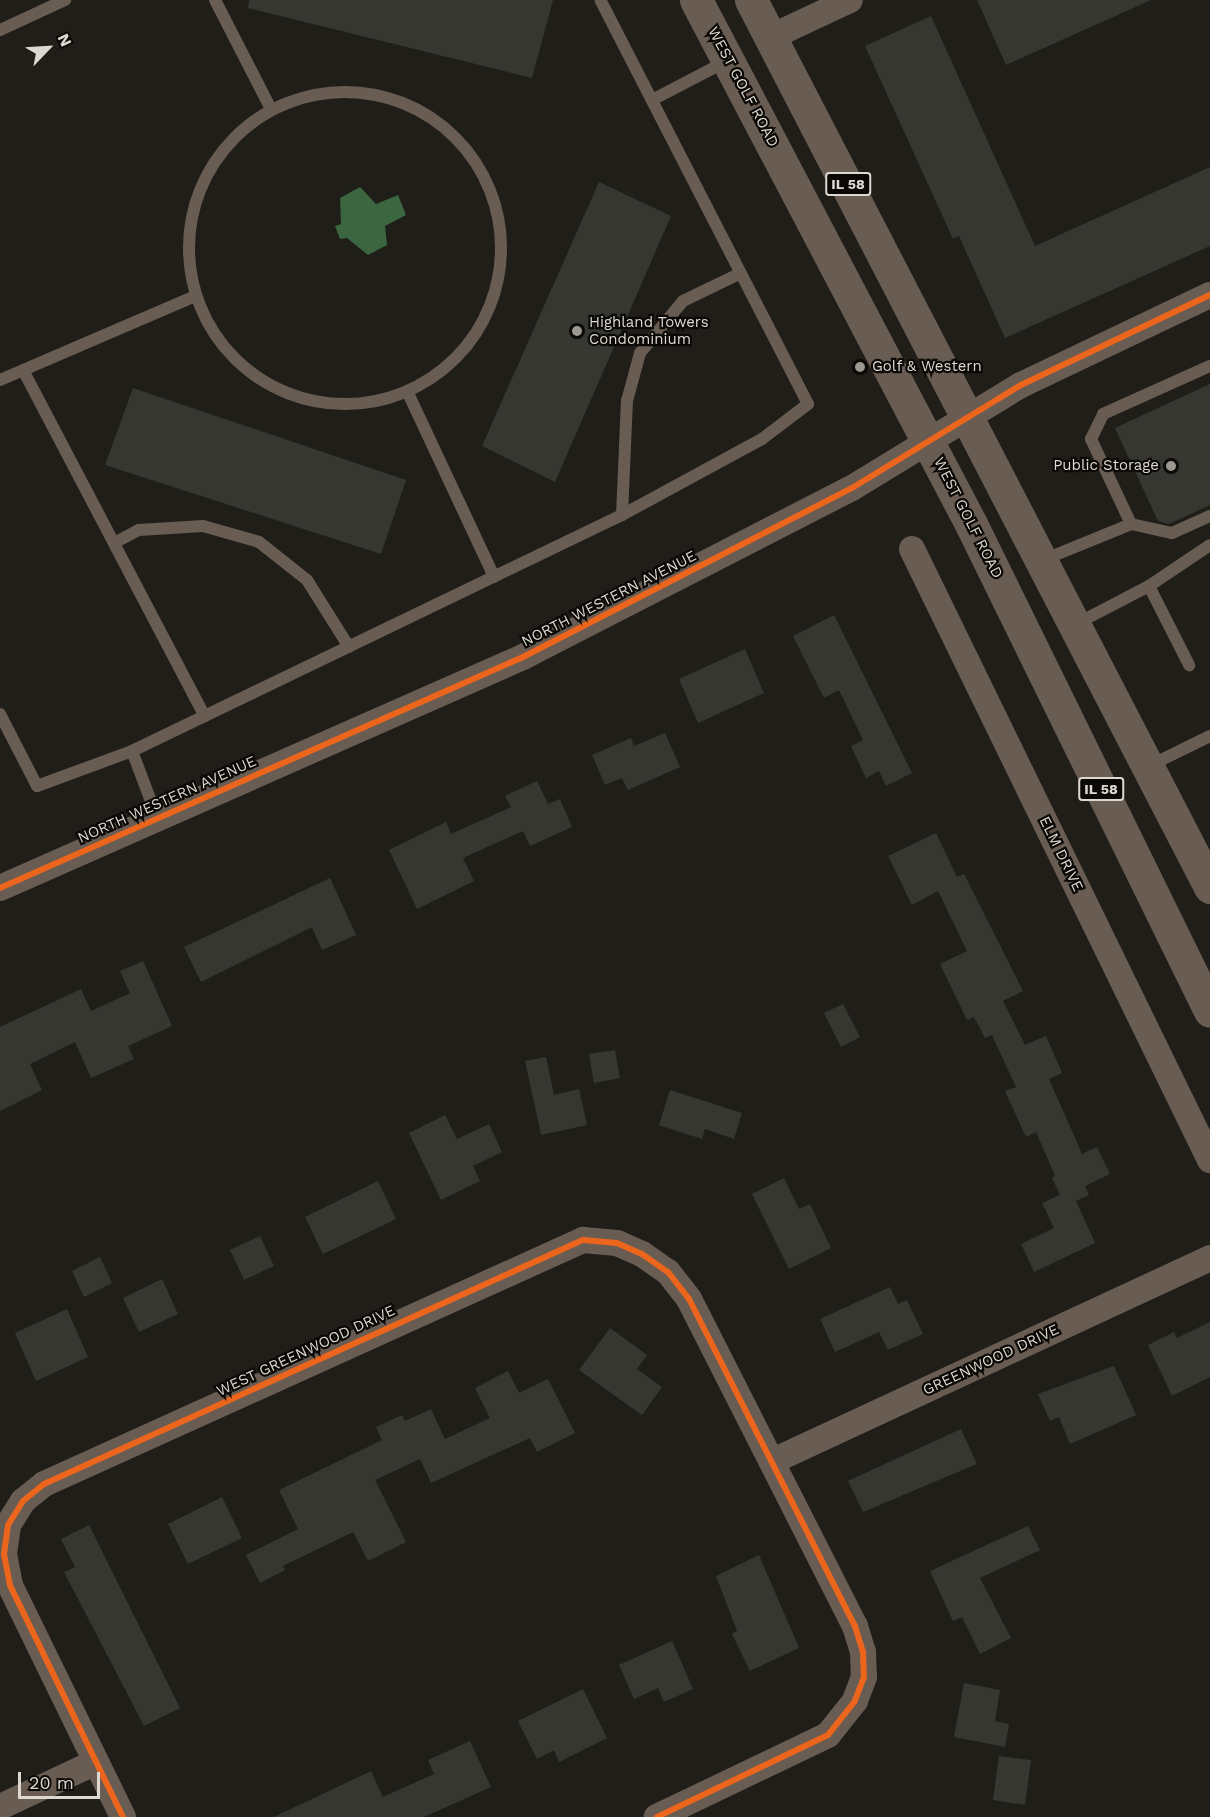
<!DOCTYPE html>
<style>
body{margin:0}
#map{position:relative;width:1210px;height:1817px;overflow:hidden;background:#201e18;font-family:"Work Sans",sans-serif}
div>[style]{position:absolute}
.water>*{inset:0;background:#3b6640}
.building>*{inset:0;background:#373732}
.service>*{height:12px;margin:-6px;padding:0 6px;transform-origin:6px;border-radius:6px;background:#685c53}
.service>.ring{margin:-6px;padding:0;box-sizing:content-box;background:none;border:12px solid #685c53;border-radius:50%}
.minor>*{height:26px;margin:-13px;padding:0 13px;transform-origin:13px;border-radius:13px;background:#685c53}
.primary>*{height:33px;margin:-16.5px;padding:0 16.5px;transform-origin:16.5px;border-radius:16.5px;background:#695c52}
.cycleway>*{height:6px;margin:-3px;padding:0 3px;transform-origin:3px;border-radius:3px;background:#eb651d}
.dots>*{width:16px;height:16px;translate:-50% -50%;box-sizing:border-box;border:3px solid #0b0905;border-radius:50%}
span{translate:-50% -50%;white-space:nowrap;text-align:center;line-height:1.15;-webkit-text-stroke:4.5px #0b0905;paint-order:stroke}
.shield-label span{padding:2px 4px;background:#0b0905;border:2px solid;border-radius:4px;-webkit-text-stroke-width:0}
.shield-label{font-size:14px;color:#ddd9d2;font-weight:700}
.street-label{font-size:15px;color:#ddd9d2}
.poi-label{font-size:15px;color:#ddd9d2}
.left{translate:0 -50%;text-align:left}
.right{translate:-100% -50%;text-align:right}
.north{position:absolute;left:18px;top:18px;width:60px;height:60px;-webkit-text-stroke:4px #0b0905;paint-order:stroke;rotate:65deg;font-size:16px;font-weight:700;line-height:24px;text-align:center;color:#ddd9d2}
.north::after{content:'';display:block;margin:auto;width:21px;height:27px;background:#ddd9d2;clip-path:polygon(50% 0,100% 100%,50% 72%,0 100%)}
.scale{position:absolute;left:18px;top:1772px;width:82px;height:27px;box-sizing:border-box;border:3px solid #ddd9d2;border-top:0;padding-left:8px;font-size:18px;line-height:21px;white-space:nowrap;color:#ddd9d2;-webkit-text-stroke:4px #0b0905;paint-order:stroke}
</style>
<div id="map">
<div class="water">
<div style="clip-path:polygon(360px 187px,376px 204px,398px 195px,406px 215px,385px 226px,387px 245px,368px 255px,347px 238px,340px 239px,335px 226px,341px 224px,340px 198px)"></div>
</div>
<div class="building">
<div style="clip-path:polygon(249px 0,553px 0,532px 78px,248px 8px)"></div>
<div style="clip-path:polygon(977px 0,1151px 0,1006px 65px)"></div>
<div style="clip-path:polygon(931px 16px,1035px 246px,1210px 167px,1210px 246px,1005px 338px,959px 236px,953px 239px,865px 46px)"></div>
<div style="clip-path:polygon(599px 182px,671px 216px,555px 482px,482px 446px)"></div>
<div style="clip-path:polygon(1210px 384px,1210px 505px,1169px 524px,1158px 521px,1115px 428px)"></div>
<div style="clip-path:polygon(133px 388px,406px 480px,381px 554px,105px 465px)"></div>
<div style="clip-path:polygon(834px 615px,912px 773px,886px 786px,879px 771px,866px 778px,851px 746px,863px 740px,839px 690px,824px 698px,793px 636px)"></div>
<div style="clip-path:polygon(745px 649px,764px 693px,698px 723px,679px 679px)"></div>
<div style="clip-path:polygon(665px 733px,680px 767px,628px 790px,622px 778px,605px 785px,592px 755px,631px 738px,634px 746px)"></div>
<div style="clip-path:polygon(537px 781px,548px 804px,560px 799px,572px 827px,530px 846px,523px 831px,463px 858px,474px 881px,417px 909px,389px 850px,446px 822px,451px 834px,511px 807px,505px 796px)"></div>
<div style="clip-path:polygon(936px 833px,957px 877px,964px 874px,1023px 991px,1003px 1001px,1025px 1045px,1046px 1036px,1062px 1073px,1049px 1079px,1082px 1154px,1097px 1147px,1110px 1174px,1085px 1186px,1089px 1195px,1076px 1201px,1095px 1243px,1034px 1272px,1021px 1244px,1054px 1228px,1042px 1203px,1060px 1195px,1052px 1178px,1055px 1176px,1036px 1132px,1026px 1137px,1005px 1091px,1016px 1087px,992px 1035px,985px 1038px,974px 1017px,967px 1020px,940px 964px,967px 951px,938px 891px,912px 905px,888px 856px)"></div>
<div style="clip-path:polygon(330px 878px,356px 935px,322px 950px,312px 927px,201px 982px,184px 947px)"></div>
<div style="clip-path:polygon(143px 961px,172px 1026px,128px 1046px,134px 1059px,91px 1078px,75px 1042px,30px 1064px,42px 1090px,0 1111px,0 1027px,81px 989px,91px 1011px,130px 993px,120px 971px)"></div>
<div style="clip-path:polygon(843px 1004px,860px 1037px,841px 1047px,824px 1013px)"></div>
<div style="clip-path:polygon(615px 1050px,620px 1078px,594px 1083px,589px 1054px)"></div>
<div style="clip-path:polygon(546px 1057px,554px 1095px,579px 1089px,587px 1125px,541px 1135px,525px 1061px)"></div>
<div style="clip-path:polygon(670px 1090px,742px 1113px,734px 1139px,705px 1129px,702px 1139px,659px 1125px)"></div>
<div style="clip-path:polygon(445px 1115px,457px 1139px,489px 1124px,502px 1152px,473px 1166px,480px 1181px,441px 1200px,409px 1133px)"></div>
<div style="clip-path:polygon(784px 1178px,799px 1209px,810px 1204px,831px 1248px,789px 1269px,752px 1194px)"></div>
<div style="clip-path:polygon(378px 1181px,396px 1219px,323px 1254px,305px 1217px)"></div>
<div style="clip-path:polygon(260px 1236px,274px 1266px,244px 1280px,230px 1250px)"></div>
<div style="clip-path:polygon(100px 1257px,112px 1283px,84px 1297px,72px 1271px)"></div>
<div style="clip-path:polygon(162px 1279px,178px 1314px,139px 1332px,123px 1298px)"></div>
<div style="clip-path:polygon(890px 1287px,898px 1304px,907px 1300px,923px 1334px,888px 1350px,879px 1332px,835px 1352px,820px 1319px)"></div>
<div style="clip-path:polygon(67px 1309px,88px 1357px,36px 1381px,15px 1333px)"></div>
<div style="clip-path:polygon(1210px 1322px,1210px 1377px,1172px 1396px,1148px 1345px,1174px 1332px,1177px 1338px)"></div>
<div style="clip-path:polygon(610px 1328px,647px 1355px,637px 1369px,662px 1387px,642px 1415px,579px 1370px)"></div>
<div style="clip-path:polygon(1114px 1366px,1136px 1415px,1070px 1444px,1059px 1417px,1050px 1421px,1038px 1394px)"></div>
<div style="clip-path:polygon(508px 1371px,519px 1393px,548px 1379px,575px 1433px,537px 1452px,530px 1438px,431px 1483px,420px 1459px,375px 1480px,406px 1542px,368px 1561px,353px 1532px,283px 1566px,285px 1570px,260px 1583px,246px 1555px,298px 1529px,279px 1490px,382px 1440px,376px 1427px,402px 1415px,405px 1421px,431px 1409px,445px 1439px,490px 1418px,475px 1388px)"></div>
<div style="clip-path:polygon(961px 1429px,977px 1464px,863px 1512px,848px 1481px)"></div>
<div style="clip-path:polygon(222px 1497px,242px 1538px,188px 1564px,168px 1524px)"></div>
<div style="clip-path:polygon(89px 1525px,180px 1708px,144px 1726px,64px 1572px,75px 1567px,61px 1539px)"></div>
<div style="clip-path:polygon(1028px 1526px,1040px 1550px,980px 1578px,1011px 1638px,980px 1654px,962px 1617px,953px 1621px,930px 1571px)"></div>
<div style="clip-path:polygon(759px 1555px,799px 1648px,750px 1671px,732px 1634px,737px 1631px,716px 1576px)"></div>
<div style="clip-path:polygon(672px 1641px,693px 1689px,664px 1702px,658px 1688px,634px 1699px,619px 1665px)"></div>
<div style="clip-path:polygon(964px 1683px,1000px 1690px,995px 1721px,1009px 1724px,1005px 1747px,954px 1737px)"></div>
<div style="clip-path:polygon(583px 1689px,607px 1738px,559px 1762px,554px 1750px,537px 1759px,518px 1721px)"></div>
<div style="clip-path:polygon(470px 1741px,491px 1787px,424px 1817px,274px 1817px,371px 1771px,383px 1797px,434px 1774px,428px 1760px)"></div>
<div style="clip-path:polygon(999px 1756px,1031px 1760px,1025px 1805px,993px 1800px)"></div>
</div>
<div class="service">
<div style="left:215px;top:0;width:123px;rotate:62.8deg"></div>
<div style="left:0;top:30px;width:72px;rotate:-24.8deg"></div>
<div class="ring" style="left:189px;top:92px;width:300px;height:300px"></div>
<div style="left:652px;top:100px;width:82px;rotate:-27.5deg"></div>
<div style="left:23px;top:370px;width:391px;rotate:62.3deg"></div>
<div style="left:0;top:380px;width:212px;rotate:-23.3deg"></div>
<div style="left:408px;top:393px;width:203px;rotate:64.9deg"></div>
<div style="left:622px;top:515px;width:114px;rotate:-87.5deg"></div>
<div style="left:627px;top:401px;width:50px;rotate:-74.8deg"></div>
<div style="left:640px;top:353px;width:67px;rotate:-50.4deg"></div>
<div style="left:683px;top:301px;width:64px;rotate:-25.8deg"></div>
<div style="left:1131px;top:524px;width:42px;rotate:12.4deg"></div>
<div style="left:1172px;top:533px;width:42px;rotate:-24.1deg"></div>
<div style="left:116px;top:542px;width:26px;rotate:-28deg"></div>
<div style="left:139px;top:530px;width:64px;rotate:-3.6deg"></div>
<div style="left:203px;top:526px;width:58px;rotate:15.9deg"></div>
<div style="left:259px;top:542px;width:61px;rotate:38.4deg"></div>
<div style="left:307px;top:580px;width:79px;rotate:57.9deg"></div>
<div style="left:1043px;top:560px;width:95px;rotate:-22.2deg"></div>
<div style="left:1131px;top:524px;width:94px;rotate:-115.2deg"></div>
<div style="left:1091px;top:439px;width:28px;rotate:-64deg"></div>
<div style="left:1103px;top:414px;width:117px;rotate:-24.2deg"></div>
<div style="left:1149px;top:586px;width:73px;rotate:-33.9deg"></div>
<div style="left:1076px;top:624px;width:82px;rotate:-27.5deg"></div>
<div style="left:1149px;top:586px;width:89px;rotate:63.1deg"></div>
<div style="left:0;top:714px;width:81px;rotate:62.8deg"></div>
<div style="left:37px;top:786px;width:101px;rotate:-20.2deg"></div>
<div style="left:132px;top:751px;width:544px;rotate:-25.72deg"></div>
<div style="left:622px;top:515px;width:159px;rotate:-28.5deg"></div>
<div style="left:762px;top:439px;width:58px;rotate:-37.3deg"></div>
<div style="left:808px;top:404px;width:454px;rotate:-117.2deg"></div>
<div style="left:132px;top:751px;width:71px;rotate:69.3deg"></div>
<div style="left:1149px;top:766px;width:68px;rotate:-26.2deg"></div>
</div>
<div class="minor">
<div style="left:771px;top:37px;width:87px;rotate:-25.1deg"></div>
<div style="left:912px;top:549px;width:680px;rotate:64deg"></div>
<div style="left:0;top:888px;width:572px;rotate:-23.83deg"></div>
<div style="left:523px;top:657px;width:370px;rotate:-27.2deg"></div>
<div style="left:852px;top:488px;width:198px;rotate:-31.4deg"></div>
<div style="left:1021px;top:385px;width:209px;rotate:-25.5deg"></div>
<div style="left:773px;top:1461px;width:482px;rotate:-24.9deg"></div>
<div style="left:0;top:1807px;width:104px;rotate:-25.1deg"></div>
<div style="left:123px;top:1817px;width:258px;rotate:-116deg"></div>
<div style="left:10px;top:1585px;width:32px;rotate:-101deg"></div>
<div style="left:4px;top:1554px;width:29px;rotate:-82deg"></div>
<div style="left:8px;top:1525px;width:28px;rotate:-58deg"></div>
<div style="left:23px;top:1501px;width:27px;rotate:-39deg"></div>
<div style="left:44px;top:1484px;width:592px;rotate:-24.36deg"></div>
<div style="left:583px;top:1240px;width:34px;rotate:5deg"></div>
<div style="left:617px;top:1243px;width:27px;rotate:24deg"></div>
<div style="left:642px;top:1254px;width:32px;rotate:35deg"></div>
<div style="left:668px;top:1272px;width:34px;rotate:52deg"></div>
<div style="left:689px;top:1299px;width:367px;rotate:63.1deg"></div>
<div style="left:855px;top:1626px;width:27px;rotate:73deg"></div>
<div style="left:863px;top:1652px;width:25px;rotate:88deg"></div>
<div style="left:864px;top:1677px;width:26px;rotate:111deg"></div>
<div style="left:855px;top:1701px;width:43px;rotate:128.5deg"></div>
<div style="left:828px;top:1735px;width:190px;rotate:154.4deg"></div>
</div>
<div class="primary">
<div style="left:696px;top:0;width:592px;rotate:62.31deg"></div>
<div style="left:971px;top:524px;width:542px;rotate:63.86deg"></div>
<div style="left:751px;top:0;width:999px;rotate:62.64deg"></div>
</div>
<div class="cycleway">
<div style="left:0;top:888px;width:572px;rotate:-23.83deg"></div>
<div style="left:523px;top:657px;width:370px;rotate:-27.2deg"></div>
<div style="left:852px;top:488px;width:198px;rotate:-31.4deg"></div>
<div style="left:1021px;top:385px;width:209px;rotate:-25.5deg"></div>
<div style="left:123px;top:1817px;width:258px;rotate:-116deg"></div>
<div style="left:10px;top:1585px;width:32px;rotate:-101deg"></div>
<div style="left:4px;top:1554px;width:29px;rotate:-82deg"></div>
<div style="left:8px;top:1525px;width:28px;rotate:-58deg"></div>
<div style="left:23px;top:1501px;width:27px;rotate:-39deg"></div>
<div style="left:44px;top:1484px;width:592px;rotate:-24.36deg"></div>
<div style="left:583px;top:1240px;width:34px;rotate:5deg"></div>
<div style="left:617px;top:1243px;width:27px;rotate:24deg"></div>
<div style="left:642px;top:1254px;width:32px;rotate:35deg"></div>
<div style="left:668px;top:1272px;width:34px;rotate:52deg"></div>
<div style="left:689px;top:1299px;width:367px;rotate:63.1deg"></div>
<div style="left:855px;top:1626px;width:27px;rotate:73deg"></div>
<div style="left:863px;top:1652px;width:25px;rotate:88deg"></div>
<div style="left:864px;top:1677px;width:26px;rotate:111deg"></div>
<div style="left:855px;top:1701px;width:43px;rotate:128.5deg"></div>
<div style="left:828px;top:1735px;width:190px;rotate:154.4deg"></div>
</div>
<div class="dots">
<div style="left:577px;top:331px;background:#9b9891"></div>
<div style="left:860px;top:367px;background:#9b9891"></div>
<div style="left:1171px;top:466px;background:#9b9891"></div>
</div>
<div class="shield-label">
<span style="left:848px;top:184px">IL 58</span>
<span style="left:1101px;top:789px">IL 58</span>
</div>
<div class="street-label">
<span style="left:743px;top:87px;rotate:62deg">WEST GOLF ROAD</span>
<span style="left:968px;top:518px;rotate:63deg">WEST GOLF ROAD</span>
<span style="left:609px;top:599px;rotate:-27deg">NORTH WESTERN AVENUE</span>
<span style="left:167px;top:800px;rotate:-24deg">NORTH WESTERN AVENUE</span>
<span style="left:1061px;top:854px;rotate:64deg">ELM DRIVE</span>
<span style="left:306px;top:1351px;rotate:-25deg">WEST GREENWOOD DRIVE</span>
<span style="left:991px;top:1360px;rotate:-25deg">GREENWOOD DRIVE</span>
</div>
<div class="poi-label">
<span class="left" style="left:589px;top:331px">Highland Towers<br>Condominium</span>
<span class="left" style="left:872px;top:367px">Golf &amp; Western</span>
<span class="right" style="left:1159px;top:466px">Public Storage</span>
</div>
<div class="north">N</div>
<div class="scale">20 m</div>
</div>
